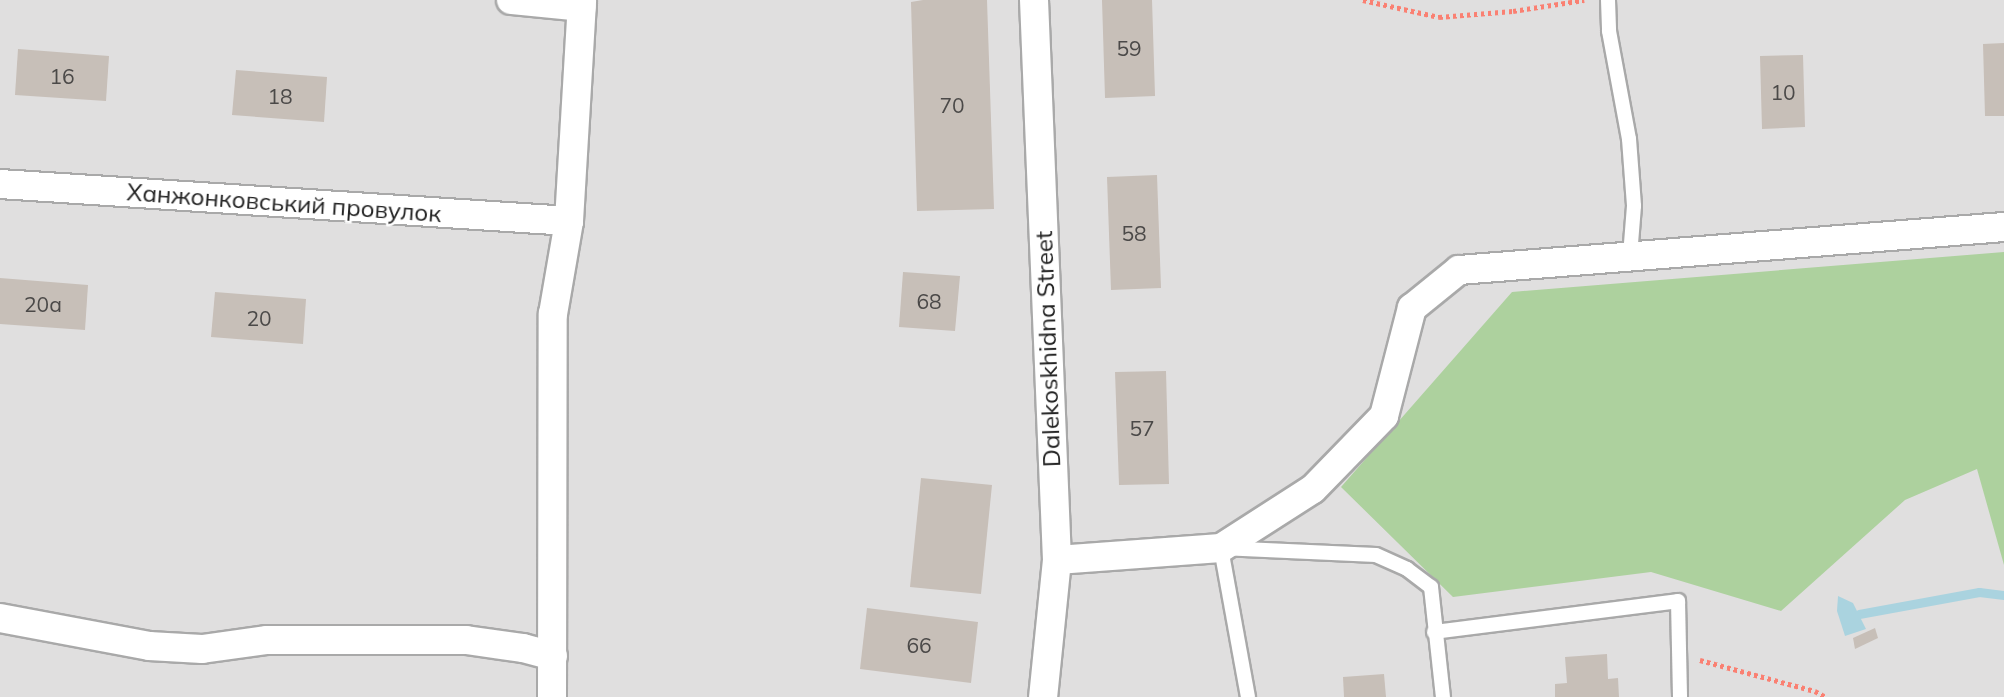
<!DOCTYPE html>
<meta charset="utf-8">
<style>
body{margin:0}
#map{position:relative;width:2004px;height:697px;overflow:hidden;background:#f2efe9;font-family:Mulish,sans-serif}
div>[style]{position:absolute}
.residential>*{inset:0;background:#e0dfdf}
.forest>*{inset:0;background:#add19e}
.water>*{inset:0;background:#aad3df}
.stream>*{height:9px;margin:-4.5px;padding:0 4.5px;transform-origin:4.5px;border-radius:4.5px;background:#aad3df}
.building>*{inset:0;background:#c7bfb8}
.path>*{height:4.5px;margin-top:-2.25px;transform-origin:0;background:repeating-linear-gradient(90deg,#fa8072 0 3.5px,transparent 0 7px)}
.roads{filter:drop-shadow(2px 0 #a9a9a9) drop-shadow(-2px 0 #a9a9a9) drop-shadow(0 2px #a9a9a9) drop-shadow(0 -2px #a9a9a9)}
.service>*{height:14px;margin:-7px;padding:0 7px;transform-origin:7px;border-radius:7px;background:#fff}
.minor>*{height:28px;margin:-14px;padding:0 14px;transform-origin:14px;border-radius:14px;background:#fff}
span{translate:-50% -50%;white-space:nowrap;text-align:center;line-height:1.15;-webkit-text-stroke:5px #fff;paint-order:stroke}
.number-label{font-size:21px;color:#4b4948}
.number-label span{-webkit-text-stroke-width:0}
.street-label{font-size:24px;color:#222}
</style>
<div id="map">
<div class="residential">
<div style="clip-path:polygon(0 0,2004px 0,2004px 697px,0 697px)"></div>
</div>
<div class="forest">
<div style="clip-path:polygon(2004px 252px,2004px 565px,1977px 469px,1905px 500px,1781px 611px,1651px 572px,1453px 597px,1341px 487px,1512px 292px)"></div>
</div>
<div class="water">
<div style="clip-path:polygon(1838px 596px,1853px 603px,1866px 629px,1845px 636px,1837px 611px)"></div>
</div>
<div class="stream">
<div style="left:1859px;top:614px;width:122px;rotate:-10.4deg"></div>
<div style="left:1979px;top:592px;width:25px;rotate:7deg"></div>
</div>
<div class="building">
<div style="clip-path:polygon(923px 0,987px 0,994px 209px,917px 211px,911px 2px)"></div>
<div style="clip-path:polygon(1102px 0,1152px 0,1155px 96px,1105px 98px)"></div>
<div style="clip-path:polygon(2004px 43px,2004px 116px,1985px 116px,1983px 44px)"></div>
<div style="clip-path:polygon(18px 49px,109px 56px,106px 101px,15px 95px)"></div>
<div style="clip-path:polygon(1803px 55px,1805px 127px,1762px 129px,1760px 56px)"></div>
<div style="clip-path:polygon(236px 70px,327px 77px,324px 122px,232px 115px)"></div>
<div style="clip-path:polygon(1157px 175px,1161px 288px,1111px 290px,1107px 177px)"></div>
<div style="clip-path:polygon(903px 272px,960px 276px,955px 331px,899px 327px)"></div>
<div style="clip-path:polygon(0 278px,88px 285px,85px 330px,0 324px)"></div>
<div style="clip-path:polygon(215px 292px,306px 299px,303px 344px,211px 337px)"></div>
<div style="clip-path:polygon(1166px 371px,1169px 484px,1119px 485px,1115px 372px)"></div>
<div style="clip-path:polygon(921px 478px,992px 485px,981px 594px,910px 587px)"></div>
<div style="clip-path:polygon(867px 608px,978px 622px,971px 683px,860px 669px)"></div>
<div style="clip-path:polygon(1875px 628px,1878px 638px,1855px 649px,1853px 638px)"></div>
<div style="clip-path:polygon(1607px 654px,1608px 679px,1618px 678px,1619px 697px,1555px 697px,1555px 684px,1567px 683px,1565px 657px)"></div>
<div style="clip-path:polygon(1384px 674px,1386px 697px,1344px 697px,1343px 677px)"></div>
</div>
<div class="path">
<div style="left:1363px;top:0;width:78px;rotate:12.6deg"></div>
<div style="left:1439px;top:17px;width:74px;rotate:-4.6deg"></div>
<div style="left:1513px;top:11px;width:72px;rotate:-8.8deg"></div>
<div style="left:1700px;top:660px;width:119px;rotate:15.1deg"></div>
<div style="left:1815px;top:691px;width:13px;rotate:29deg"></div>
</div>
<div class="roads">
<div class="service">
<div style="left:1608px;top:0;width:31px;rotate:88deg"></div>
<div style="left:1609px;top:31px;width:110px;rotate:79.5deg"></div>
<div style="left:1629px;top:139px;width:67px;rotate:85.7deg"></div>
<div style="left:1634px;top:206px;width:50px;rotate:94.6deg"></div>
<div style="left:1434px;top:632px;width:246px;rotate:-7.2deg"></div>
<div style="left:1678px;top:601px;width:96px;rotate:88.8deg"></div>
<div style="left:1248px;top:697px;width:151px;rotate:-100.3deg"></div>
<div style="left:1221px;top:548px;width:155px;rotate:2.6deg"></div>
<div style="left:1376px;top:555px;width:34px;rotate:24deg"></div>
<div style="left:1407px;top:569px;width:30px;rotate:37deg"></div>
<div style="left:1431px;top:587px;width:111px;rotate:83.8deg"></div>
</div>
<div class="minor">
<div style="left:511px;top:0;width:71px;rotate:5.6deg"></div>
<div style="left:1034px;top:0;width:560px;rotate:87.65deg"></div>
<div style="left:1057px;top:560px;width:138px;rotate:95.8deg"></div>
<div style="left:0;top:184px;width:570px;rotate:3.72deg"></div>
<div style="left:1057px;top:560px;width:164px;rotate:-4.2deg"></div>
<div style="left:1221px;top:548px;width:109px;rotate:-32.7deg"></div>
<div style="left:1313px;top:489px;width:102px;rotate:-45.8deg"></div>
<div style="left:1384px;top:416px;width:112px;rotate:-75.5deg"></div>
<div style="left:1412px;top:308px;width:60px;rotate:-39deg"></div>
<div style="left:1459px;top:270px;width:547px;rotate:-4.51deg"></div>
<div style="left:0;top:618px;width:152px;rotate:10.6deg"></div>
<div style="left:149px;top:646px;width:53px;rotate:3.2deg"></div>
<div style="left:202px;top:649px;width:66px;rotate:-7.9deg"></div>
<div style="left:267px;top:640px;width:199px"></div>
<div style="left:466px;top:640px;width:58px;rotate:8deg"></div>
<div style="left:523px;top:648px;width:31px;rotate:15deg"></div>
<div style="left:552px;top:697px;width:383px;rotate:-89.9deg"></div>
<div style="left:553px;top:314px;width:94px;rotate:-80.2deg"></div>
<div style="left:569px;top:221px;width:221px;rotate:-86.6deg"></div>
</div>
</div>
<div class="number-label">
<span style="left:1129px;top:48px">59</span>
<span style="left:62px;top:76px">16</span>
<span style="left:1783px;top:92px">10</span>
<span style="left:280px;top:96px">18</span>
<span style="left:952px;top:105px">70</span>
<span style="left:1134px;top:233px">58</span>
<span style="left:929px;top:301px">68</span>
<span style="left:43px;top:304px">20а</span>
<span style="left:259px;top:318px">20</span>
<span style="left:1142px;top:428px">57</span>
<span style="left:919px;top:645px">66</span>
</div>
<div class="street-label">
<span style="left:284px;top:203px;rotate:4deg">Ханжонковський провулок</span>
<span style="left:1048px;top:349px;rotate:-92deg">Dalekoskhidna Street</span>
</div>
</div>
